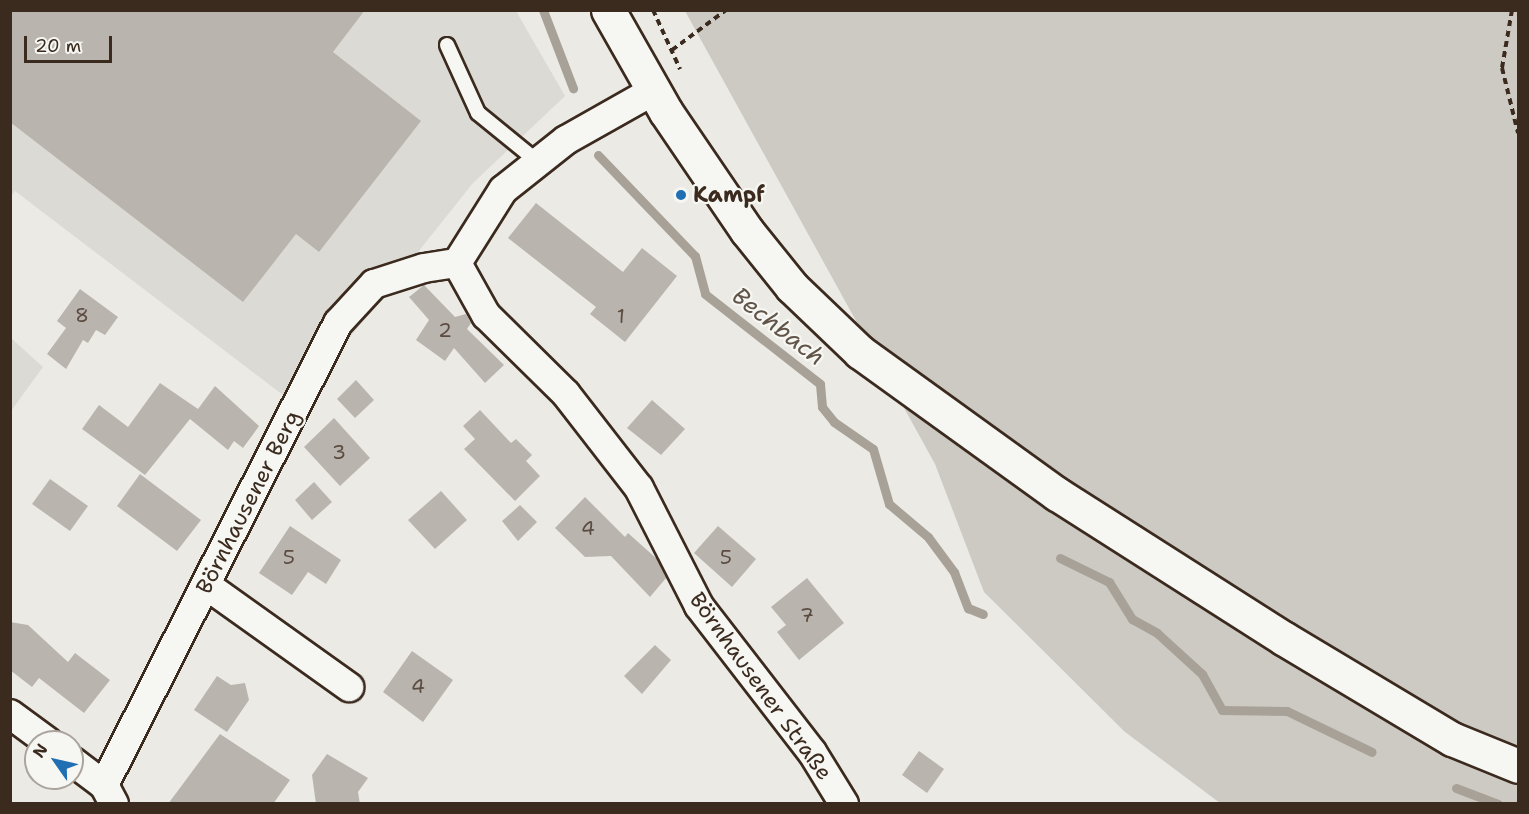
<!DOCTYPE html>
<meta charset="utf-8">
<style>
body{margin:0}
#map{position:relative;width:1529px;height:814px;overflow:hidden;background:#ebeae5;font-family:"Shantell Sans",sans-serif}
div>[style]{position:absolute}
.built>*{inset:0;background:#dcdad4}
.green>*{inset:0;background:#cdcac4}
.stream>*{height:9px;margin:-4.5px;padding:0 4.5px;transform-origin:4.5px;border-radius:4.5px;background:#a8a198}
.building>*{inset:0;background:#bab4ae}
.path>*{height:4px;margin-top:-2px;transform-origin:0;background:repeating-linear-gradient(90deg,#3b2a1e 0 6px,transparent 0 10.5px)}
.roads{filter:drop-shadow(2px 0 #3b2a1e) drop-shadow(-2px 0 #3b2a1e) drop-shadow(0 2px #3b2a1e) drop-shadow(0 -2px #3b2a1e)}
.service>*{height:14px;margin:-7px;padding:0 7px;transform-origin:7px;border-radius:7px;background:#f6f6f2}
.minor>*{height:28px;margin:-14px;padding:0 14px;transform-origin:14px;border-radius:14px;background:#f6f6f2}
.secondary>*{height:33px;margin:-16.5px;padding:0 16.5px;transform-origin:16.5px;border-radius:16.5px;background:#f6f6f2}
.dots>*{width:16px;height:16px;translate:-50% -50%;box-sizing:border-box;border:3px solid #f6f6f2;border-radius:50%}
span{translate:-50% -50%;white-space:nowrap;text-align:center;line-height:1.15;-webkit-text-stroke:4.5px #f6f6f2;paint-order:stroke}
.number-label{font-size:20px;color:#5b4c42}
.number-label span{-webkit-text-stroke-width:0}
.poi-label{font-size:22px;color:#3b2a1e;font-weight:700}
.left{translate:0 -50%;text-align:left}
.street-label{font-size:22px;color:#3b2a1e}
.water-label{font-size:24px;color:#615449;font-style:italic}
.frame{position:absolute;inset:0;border:12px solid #3b2a1e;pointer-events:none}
.north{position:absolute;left:24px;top:730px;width:60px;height:60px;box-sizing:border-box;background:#f6f6f2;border:2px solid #aba49d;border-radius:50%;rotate:304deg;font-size:16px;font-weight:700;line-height:24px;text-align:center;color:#3b2a1e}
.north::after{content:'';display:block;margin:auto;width:21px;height:27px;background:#1f6fb2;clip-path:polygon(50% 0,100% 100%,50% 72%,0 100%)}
.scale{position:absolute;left:24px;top:36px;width:88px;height:27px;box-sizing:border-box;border:3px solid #3b2a1e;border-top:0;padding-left:8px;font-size:18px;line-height:21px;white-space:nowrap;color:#3b2a1e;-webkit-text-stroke:4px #f6f6f2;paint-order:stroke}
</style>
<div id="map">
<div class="built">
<div style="clip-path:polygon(11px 11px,516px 11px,565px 96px,473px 183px,296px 405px,15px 191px,11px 196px)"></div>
<div style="clip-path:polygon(11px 338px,43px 367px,11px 411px)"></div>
</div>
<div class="green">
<div style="clip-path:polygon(685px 11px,1518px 11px,1518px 803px,1220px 803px,1125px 732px,984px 592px,935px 464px)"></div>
</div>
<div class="stream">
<div style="left:543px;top:10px;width:84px;rotate:69deg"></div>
<div style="left:598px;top:155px;width:140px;rotate:46.2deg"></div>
<div style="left:695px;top:256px;width:39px;rotate:75deg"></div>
<div style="left:705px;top:294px;width:146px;rotate:38deg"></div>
<div style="left:820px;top:384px;width:23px;rotate:85deg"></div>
<div style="left:822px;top:407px;width:19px;rotate:51deg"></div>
<div style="left:834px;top:422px;width:47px;rotate:34.7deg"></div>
<div style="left:873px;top:449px;width:57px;rotate:73.8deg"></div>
<div style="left:889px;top:504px;width:51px;rotate:40.2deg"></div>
<div style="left:928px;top:537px;width:44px;rotate:53.4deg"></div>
<div style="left:954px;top:572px;width:39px;rotate:69deg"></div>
<div style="left:968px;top:608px;width:16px;rotate:22deg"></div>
<div style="left:1060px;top:558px;width:55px;rotate:26.1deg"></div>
<div style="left:1109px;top:582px;width:44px;rotate:58.1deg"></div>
<div style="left:1132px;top:619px;width:29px;rotate:29deg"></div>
<div style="left:1157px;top:633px;width:61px;rotate:42.3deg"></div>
<div style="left:1202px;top:674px;width:41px;rotate:60.9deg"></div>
<div style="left:1222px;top:710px;width:65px;rotate:0.9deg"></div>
<div style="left:1287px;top:711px;width:94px;rotate:25.8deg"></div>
<div style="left:1456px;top:788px;width:45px;rotate:20.9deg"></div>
</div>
<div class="building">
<div style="clip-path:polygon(10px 10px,365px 10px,333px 52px,421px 121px,319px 252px,296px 234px,243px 302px,10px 122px)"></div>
<div style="clip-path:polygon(536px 203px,623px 272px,642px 248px,677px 276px,625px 342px,590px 314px,596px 307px,508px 238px)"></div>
<div style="clip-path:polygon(424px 285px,455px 317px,466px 314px,471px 323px,467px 329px,504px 365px,485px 383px,454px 348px,445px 361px,416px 340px,429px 320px,409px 297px)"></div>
<div style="clip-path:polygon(80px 289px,118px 317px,105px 335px,96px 330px,88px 343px,83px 340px,66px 369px,47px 354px,66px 328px,57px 321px)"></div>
<div style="clip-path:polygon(356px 380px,374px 400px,355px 418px,337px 399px)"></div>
<div style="clip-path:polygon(160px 383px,198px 409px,215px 386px,259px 426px,243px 448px,234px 441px,228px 450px,190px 419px,145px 475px,82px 429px,99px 405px,128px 427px)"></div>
<div style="clip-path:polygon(652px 400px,685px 429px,661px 455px,627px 428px)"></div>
<div style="clip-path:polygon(480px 410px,511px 443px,516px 439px,532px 455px,526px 461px,540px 476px,515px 501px,464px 449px,475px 439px,463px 426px)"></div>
<div style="clip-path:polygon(334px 418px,370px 458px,340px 486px,304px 447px)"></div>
<div style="clip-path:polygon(140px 474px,201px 520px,177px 551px,117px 506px)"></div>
<div style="clip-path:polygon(50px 479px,88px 506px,70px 531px,32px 504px)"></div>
<div style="clip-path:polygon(314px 482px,332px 502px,312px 520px,295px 500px)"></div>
<div style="clip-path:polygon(441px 491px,467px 520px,435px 549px,408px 520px)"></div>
<div style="clip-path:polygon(585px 497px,625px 537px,628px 533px,657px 559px,666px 578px,650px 597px,611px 556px,585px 557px,555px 528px)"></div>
<div style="clip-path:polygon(520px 505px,537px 522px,518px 541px,502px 521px)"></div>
<div style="clip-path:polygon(290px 526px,341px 560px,326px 584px,308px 572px,292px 595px,259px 573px)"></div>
<div style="clip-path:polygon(718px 526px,756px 559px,732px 587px,694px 553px)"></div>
<div style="clip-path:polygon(807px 578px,844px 623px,799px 660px,777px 632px,786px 625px,771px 607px)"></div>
<div style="clip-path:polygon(10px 622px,28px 625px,68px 662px,75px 653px,110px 680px,84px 713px,39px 678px,32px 687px,10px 670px)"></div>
<div style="clip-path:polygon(655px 645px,671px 660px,642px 694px,624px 676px)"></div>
<div style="clip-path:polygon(412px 651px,453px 680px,423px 722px,383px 692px)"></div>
<div style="clip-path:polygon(217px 676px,231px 685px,245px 683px,249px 700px,227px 732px,194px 710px)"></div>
<div style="clip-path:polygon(220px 734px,290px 780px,273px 804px,168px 804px)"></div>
<div style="clip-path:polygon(919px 751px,944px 769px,927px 793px,902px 775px)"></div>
<div style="clip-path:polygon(327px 754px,368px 778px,358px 792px,360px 804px,316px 804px,312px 775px)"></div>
</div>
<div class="path">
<div style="left:653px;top:10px;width:65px;rotate:65.4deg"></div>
<div style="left:1512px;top:10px;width:59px;rotate:99.8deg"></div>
<div style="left:1502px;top:68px;width:67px;rotate:76.2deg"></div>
<div style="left:672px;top:50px;width:67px;rotate:-36.5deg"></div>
</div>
<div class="roads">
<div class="service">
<div style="left:447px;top:45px;width:75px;rotate:65.5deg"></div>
<div style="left:478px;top:113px;width:77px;rotate:39.2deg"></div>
</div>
<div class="minor">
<div style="left:653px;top:91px;width:100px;rotate:150.6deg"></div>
<div style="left:566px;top:140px;width:80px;rotate:141.6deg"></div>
<div style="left:503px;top:190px;width:86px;rotate:122.2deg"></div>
<div style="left:457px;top:263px;width:60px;rotate:60.9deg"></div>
<div style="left:486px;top:315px;width:112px;rotate:44.6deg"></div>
<div style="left:566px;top:394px;width:119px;rotate:52.2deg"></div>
<div style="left:639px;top:488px;width:132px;rotate:63deg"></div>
<div style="left:699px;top:606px;width:185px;rotate:52.3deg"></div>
<div style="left:812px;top:752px;width:61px;rotate:58.4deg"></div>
<div style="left:206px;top:585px;width:176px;rotate:35.5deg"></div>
<div style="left:10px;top:714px;width:47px;rotate:36.4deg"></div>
<div style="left:72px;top:761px;width:40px;rotate:37deg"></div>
<div style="left:104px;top:785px;width:21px;rotate:62deg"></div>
<div style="left:104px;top:785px;width:518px;rotate:-63.14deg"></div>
<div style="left:338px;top:323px;width:53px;rotate:-47.3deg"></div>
<div style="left:374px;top:284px;width:52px;rotate:-17.7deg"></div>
<div style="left:424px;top:268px;width:33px;rotate:-9deg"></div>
</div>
<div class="secondary">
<div style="left:608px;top:10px;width:117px;rotate:60.4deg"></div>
<div style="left:666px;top:112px;width:144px;rotate:55.8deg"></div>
<div style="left:747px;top:231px;width:72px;rotate:51.2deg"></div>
<div style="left:792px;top:287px;width:94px;rotate:43.7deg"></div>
<div style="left:860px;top:352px;width:243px;rotate:35.8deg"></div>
<div style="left:1057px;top:494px;width:268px;rotate:32.5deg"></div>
<div style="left:1283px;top:638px;width:197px;rotate:30.9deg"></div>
<div style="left:1452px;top:739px;width:71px;rotate:22.2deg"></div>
</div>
</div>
<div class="dots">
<div style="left:681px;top:195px;background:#1f6fb2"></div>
</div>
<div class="number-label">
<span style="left:82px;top:315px">8</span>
<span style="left:621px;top:316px">1</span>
<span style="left:445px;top:330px">2</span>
<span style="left:339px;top:452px">3</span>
<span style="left:588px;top:528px">4</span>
<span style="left:289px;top:557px">5</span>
<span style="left:726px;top:557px">5</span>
<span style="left:807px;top:615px">7</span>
<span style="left:418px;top:686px">4</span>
</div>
<div class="poi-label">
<span class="left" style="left:693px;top:195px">Kampf</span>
</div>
<div class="street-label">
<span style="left:248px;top:502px;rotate:-63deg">Börnhausener Berg</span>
<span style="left:761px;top:686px;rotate:54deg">Börnhausener Straße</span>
</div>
<div class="water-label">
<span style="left:778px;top:327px;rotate:38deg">Bechbach</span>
</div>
<div class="frame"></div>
<div class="north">N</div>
<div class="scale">20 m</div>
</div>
